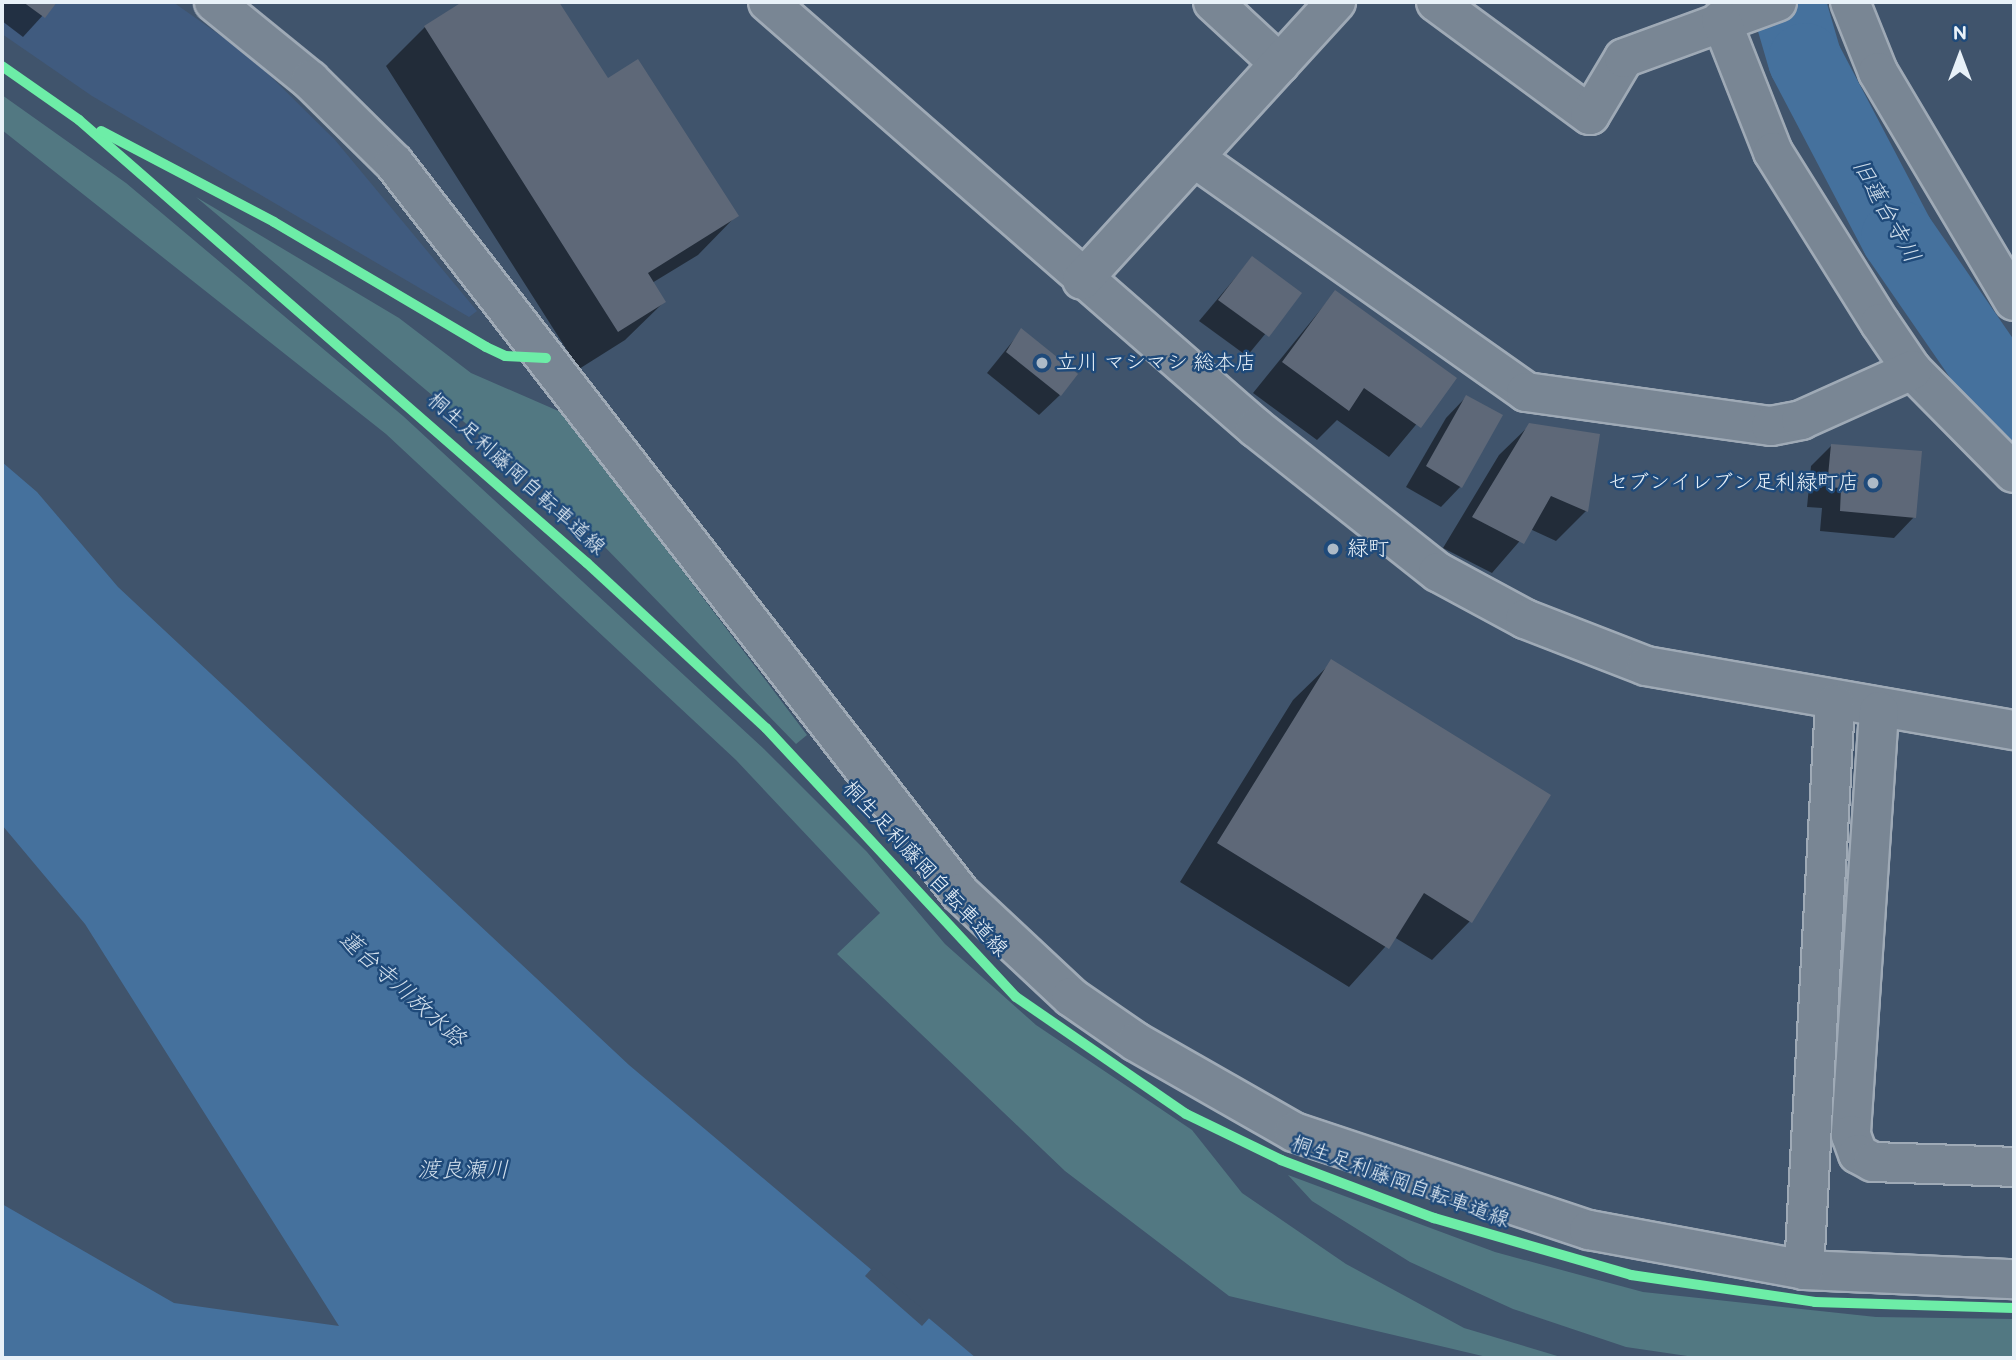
<!DOCTYPE html>
<meta charset="utf-8">
<style>
body{margin:0}
#map{position:relative;width:2016px;height:1360px;overflow:hidden;background:#40546c;font-family:"Balsamiq Sans","Klee One",sans-serif}
div>[style]{position:absolute}
.built>*{inset:0;background:#405b7f}
.green>*{inset:0;background:#527882}
.water>*{inset:0;background:#45719d}
.pier>*{inset:0;background:#40546c}
.shadow>*{inset:0;background:#0007}
.river>*{height:74px;margin:-37px;padding:0 37px;transform-origin:37px;border-radius:37px;background:#45719d}
.building>*{inset:0;background:#5e6878}
.roads{filter:drop-shadow(2px 0 #9faab6) drop-shadow(-2px 0 #9faab6) drop-shadow(0 2px #9faab6) drop-shadow(0 -2px #9faab6)}
.minor>*{height:38px;margin:-19px;padding:0 19px;transform-origin:19px;border-radius:19px;background:#798694}
.cycleway>*{height:10px;margin:-5px;padding:0 5px;transform-origin:5px;border-radius:5px;background:#6deda7}
.dots>*{width:19px;height:19px;translate:-50% -50%;box-sizing:border-box;border:4px solid #1f4a7a;border-radius:50%}
span{translate:-50% -50%;white-space:nowrap;text-align:center;line-height:1.15;-webkit-text-stroke:5px #1f4a7a;paint-order:stroke}
.poi-label{font-size:21px;color:#e8f1f8}
.left{translate:0 -50%;text-align:left}
.right{translate:-100% -50%;text-align:right}
.street-label{font-size:21px;color:#e8f1f8}
.water-label{font-size:23px;color:#d0deeb;font-style:italic}
.frame{position:absolute;inset:0;border:4px solid #e8f1f8;pointer-events:none}
.north{position:absolute;left:1925px;top:21px;width:70px;height:70px;-webkit-text-stroke:5px #1f4a7a;paint-order:stroke;rotate:0deg;font-size:19px;font-weight:700;line-height:28px;text-align:center;color:#e8f1f8}
.north::after{content:'';display:block;margin:auto;width:24px;height:32px;background:#e8f1f8;clip-path:polygon(50% 0,100% 100%,50% 72%,0 100%)}
</style>
<div id="map">
<div class="built">
<div style="clip-path:polygon(2px 2px,173px 2px,251px 57px,335px 140px,477px 311px,469px 317px,92px 96px,2px 34px)"></div>
</div>
<div class="green">
<div style="clip-path:polygon(2px 95px,126px 183px,403px 416px,764px 749px,867px 852px,945px 944px,1036px 1025px,1192px 1130px,1242px 1193px,1346px 1264px,1464px 1328px,1564px 1358px,1491px 1358px,1229px 1296px,1065px 1171px,837px 954px,880px 913px,736px 760px,386px 434px,2px 130px)"></div>
<div style="clip-path:polygon(196px 197px,399px 318px,471px 373px,563px 413px,807px 735px,796px 744px,569px 510px)"></div>
<div style="clip-path:polygon(1288px 1175px,1495px 1252px,1643px 1292px,1876px 1317px,2014px 1319px,2014px 1358px,1701px 1358px,1626px 1347px,1513px 1309px,1410px 1262px,1312px 1201px)"></div>
</div>
<div class="water">
<div style="clip-path:polygon(2px 462px,37px 492px,118px 587px,629px 1065px,976px 1358px,2px 1358px,2px 1204px,174px 1303px,339px 1326px,85px 924px,2px 825px)"></div>
</div>
<div class="pier">
<div style="clip-path:polygon(873px 1267px,931px 1316px,922px 1326px,865px 1276px)"></div>
</div>
<div class="shadow">
<div style="clip-path:polygon(2px 2px,55px 2px,23px 37px,2px 21px)"></div>
<div style="clip-path:polygon(466px 2px,557px 2px,607px 81px,736px 216px,698px 255px,652px 283px,664px 302px,625px 340px,579px 369px,386px 66px,425px 27px)"></div>
<div style="clip-path:polygon(1252px 258px,1299px 293px,1247px 356px,1199px 321px)"></div>
<div style="clip-path:polygon(1335px 292px,1455px 378px,1389px 457px,1337px 420px,1317px 440px,1253px 393px)"></div>
<div style="clip-path:polygon(1021px 331px,1060px 395px,1039px 415px,987px 373px)"></div>
<div style="clip-path:polygon(1466px 397px,1461px 486px,1441px 507px,1406px 487px,1446px 418px)"></div>
<div style="clip-path:polygon(1530px 425px,1586px 511px,1556px 541px,1530px 529px,1492px 573px,1443px 548px,1499px 455px)"></div>
<div style="clip-path:polygon(1831px 446px,1914px 517px,1894px 538px,1820px 531px,1822px 508px,1807px 507px,1811px 466px)"></div>
<div style="clip-path:polygon(1332px 662px,1470px 921px,1432px 960px,1394px 937px,1349px 987px,1180px 882px,1293px 700px)"></div>
</div>
<div class="river">
<div style="left:1788px;top:2px;width:60px;rotate:73.7deg"></div>
<div style="left:1805px;top:60px;width:200px;rotate:62.3deg"></div>
<div style="left:1898px;top:237px;width:204px;rotate:55.4deg"></div>
</div>
<div class="building">
<div style="clip-path:polygon(23px 2px,57px 2px,45px 18px)"></div>
<div style="clip-path:polygon(462px 2px,559px 2px,608px 78px,638px 59px,739px 216px,648px 273px,666px 302px,618px 332px,424px 26px)"></div>
<div style="clip-path:polygon(1252px 256px,1302px 293px,1269px 337px,1218px 300px)"></div>
<div style="clip-path:polygon(1335px 290px,1457px 378px,1421px 428px,1364px 388px,1349px 411px,1282px 362px)"></div>
<div style="clip-path:polygon(1021px 328px,1078px 374px,1061px 396px,1006px 352px)"></div>
<div style="clip-path:polygon(1466px 395px,1503px 415px,1462px 488px,1426px 466px)"></div>
<div style="clip-path:polygon(1529px 423px,1600px 434px,1588px 512px,1551px 496px,1524px 544px,1472px 517px)"></div>
<div style="clip-path:polygon(1831px 444px,1922px 451px,1916px 518px,1840px 511px,1841px 488px,1827px 487px)"></div>
<div style="clip-path:polygon(1331px 659px,1551px 795px,1472px 923px,1424px 893px,1389px 949px,1217px 843px)"></div>
</div>
<div class="roads">
<div class="minor">
<div style="left:214px;top:2px;width:124px;rotate:39.1deg"></div>
<div style="left:310px;top:80px;width:118px;rotate:44.7deg"></div>
<div style="left:394px;top:163px;width:924px;rotate:52.21deg"></div>
<div style="left:960px;top:893px;width:152px;rotate:43.1deg"></div>
<div style="left:1071px;top:997px;width:79px;rotate:34.7deg"></div>
<div style="left:1136px;top:1042px;width:182px;rotate:29.7deg"></div>
<div style="left:1294px;top:1132px;width:311px;rotate:18.4deg"></div>
<div style="left:1589px;top:1230px;width:219px;rotate:10.5deg"></div>
<div style="left:1804px;top:1270px;width:210px;rotate:2.5deg"></div>
<div style="left:768px;top:2px;width:648px;rotate:41.12deg"></div>
<div style="left:1256px;top:428px;width:232px;rotate:38.4deg"></div>
<div style="left:1438px;top:572px;width:99px;rotate:28.4deg"></div>
<div style="left:1525px;top:619px;width:130px;rotate:21.2deg"></div>
<div style="left:1646px;top:666px;width:374px;rotate:9.9deg"></div>
<div style="left:1213px;top:2px;width:91px;rotate:42.8deg"></div>
<div style="left:1436px;top:2px;width:191px;rotate:36.3deg"></div>
<div style="left:1590px;top:115px;width:66px;rotate:-59.2deg"></div>
<div style="left:1624px;top:58px;width:163px;rotate:-20.1deg"></div>
<div style="left:1850px;top:2px;width:75px;rotate:68.2deg"></div>
<div style="left:1878px;top:72px;width:266px;rotate:59.3deg"></div>
<div style="left:1721px;top:20px;width:142px;rotate:68.5deg"></div>
<div style="left:1773px;top:152px;width:202px;rotate:58deg"></div>
<div style="left:1880px;top:323px;width:57px;rotate:55.8deg"></div>
<div style="left:1912px;top:370px;width:145px;rotate:45.3deg"></div>
<div style="left:1196px;top:159px;width:404px;rotate:35.2deg"></div>
<div style="left:1526px;top:392px;width:247px;rotate:7.9deg"></div>
<div style="left:1771px;top:426px;width:31px;rotate:-11deg"></div>
<div style="left:1801px;top:420px;width:122px;rotate:-24.2deg"></div>
<div style="left:1082px;top:280px;width:377px;rotate:-47.6deg"></div>
<div style="left:1879px;top:711px;width:425px;rotate:93.8deg"></div>
<div style="left:1851px;top:1135px;width:20px;rotate:70deg"></div>
<div style="left:1858px;top:1154px;width:17px;rotate:28deg"></div>
<div style="left:1873px;top:1162px;width:141px;rotate:2deg"></div>
<div style="left:1804px;top:1270px;width:567px;rotate:-86.87deg"></div>
</div>
</div>
<div class="cycleway">
<div style="left:2px;top:66px;width:94px;rotate:35deg"></div>
<div style="left:79px;top:120px;width:674px;rotate:41.09deg"></div>
<div style="left:587px;top:563px;width:243px;rotate:42.7deg"></div>
<div style="left:766px;top:728px;width:367px;rotate:47.1deg"></div>
<div style="left:1016px;top:997px;width:206px;rotate:34.5deg"></div>
<div style="left:1186px;top:1114px;width:106px;rotate:25.8deg"></div>
<div style="left:1281px;top:1160px;width:164px;rotate:20.8deg"></div>
<div style="left:1434px;top:1218px;width:205px;rotate:16.1deg"></div>
<div style="left:1631px;top:1275px;width:186px;rotate:8.3deg"></div>
<div style="left:1815px;top:1302px;width:199px;rotate:1.7deg"></div>
<div style="left:101px;top:131px;width:195px;rotate:27.7deg"></div>
<div style="left:274px;top:222px;width:246px;rotate:30.5deg"></div>
<div style="left:486px;top:347px;width:21px;rotate:25deg"></div>
<div style="left:505px;top:356px;width:41px;rotate:2.8deg"></div>
</div>
<div class="dots">
<div style="left:1042px;top:363px;background:#adbac7"></div>
<div style="left:1873px;top:483px;background:#adbac7"></div>
<div style="left:1333px;top:549px;background:#adbac7"></div>
</div>
<div class="poi-label">
<span class="left" style="left:1056px;top:363px">立川 マシマシ 総本店</span>
<span class="right" style="left:1859px;top:483px">セブンイレブン足利緑町店</span>
<span class="left" style="left:1347px;top:549px">緑町</span>
</div>
<div class="street-label">
<span style="left:516px;top:474px;rotate:42deg">桐生足利藤岡自転車道線</span>
<span style="left:925px;top:869px;rotate:47deg">桐生足利藤岡自転車道線</span>
<span style="left:1400px;top:1182px;rotate:20deg">桐生足利藤岡自転車道線</span>
</div>
<div class="water-label">
<span style="left:1886px;top:211px;rotate:61deg">旧蓮台寺川</span>
<span style="left:402px;top:989px;rotate:42deg">蓮台寺川放水路</span>
<span style="left:463px;top:1170px">渡良瀬川</span>
</div>
<div class="frame"></div>
<div class="north">N</div>
</div>
